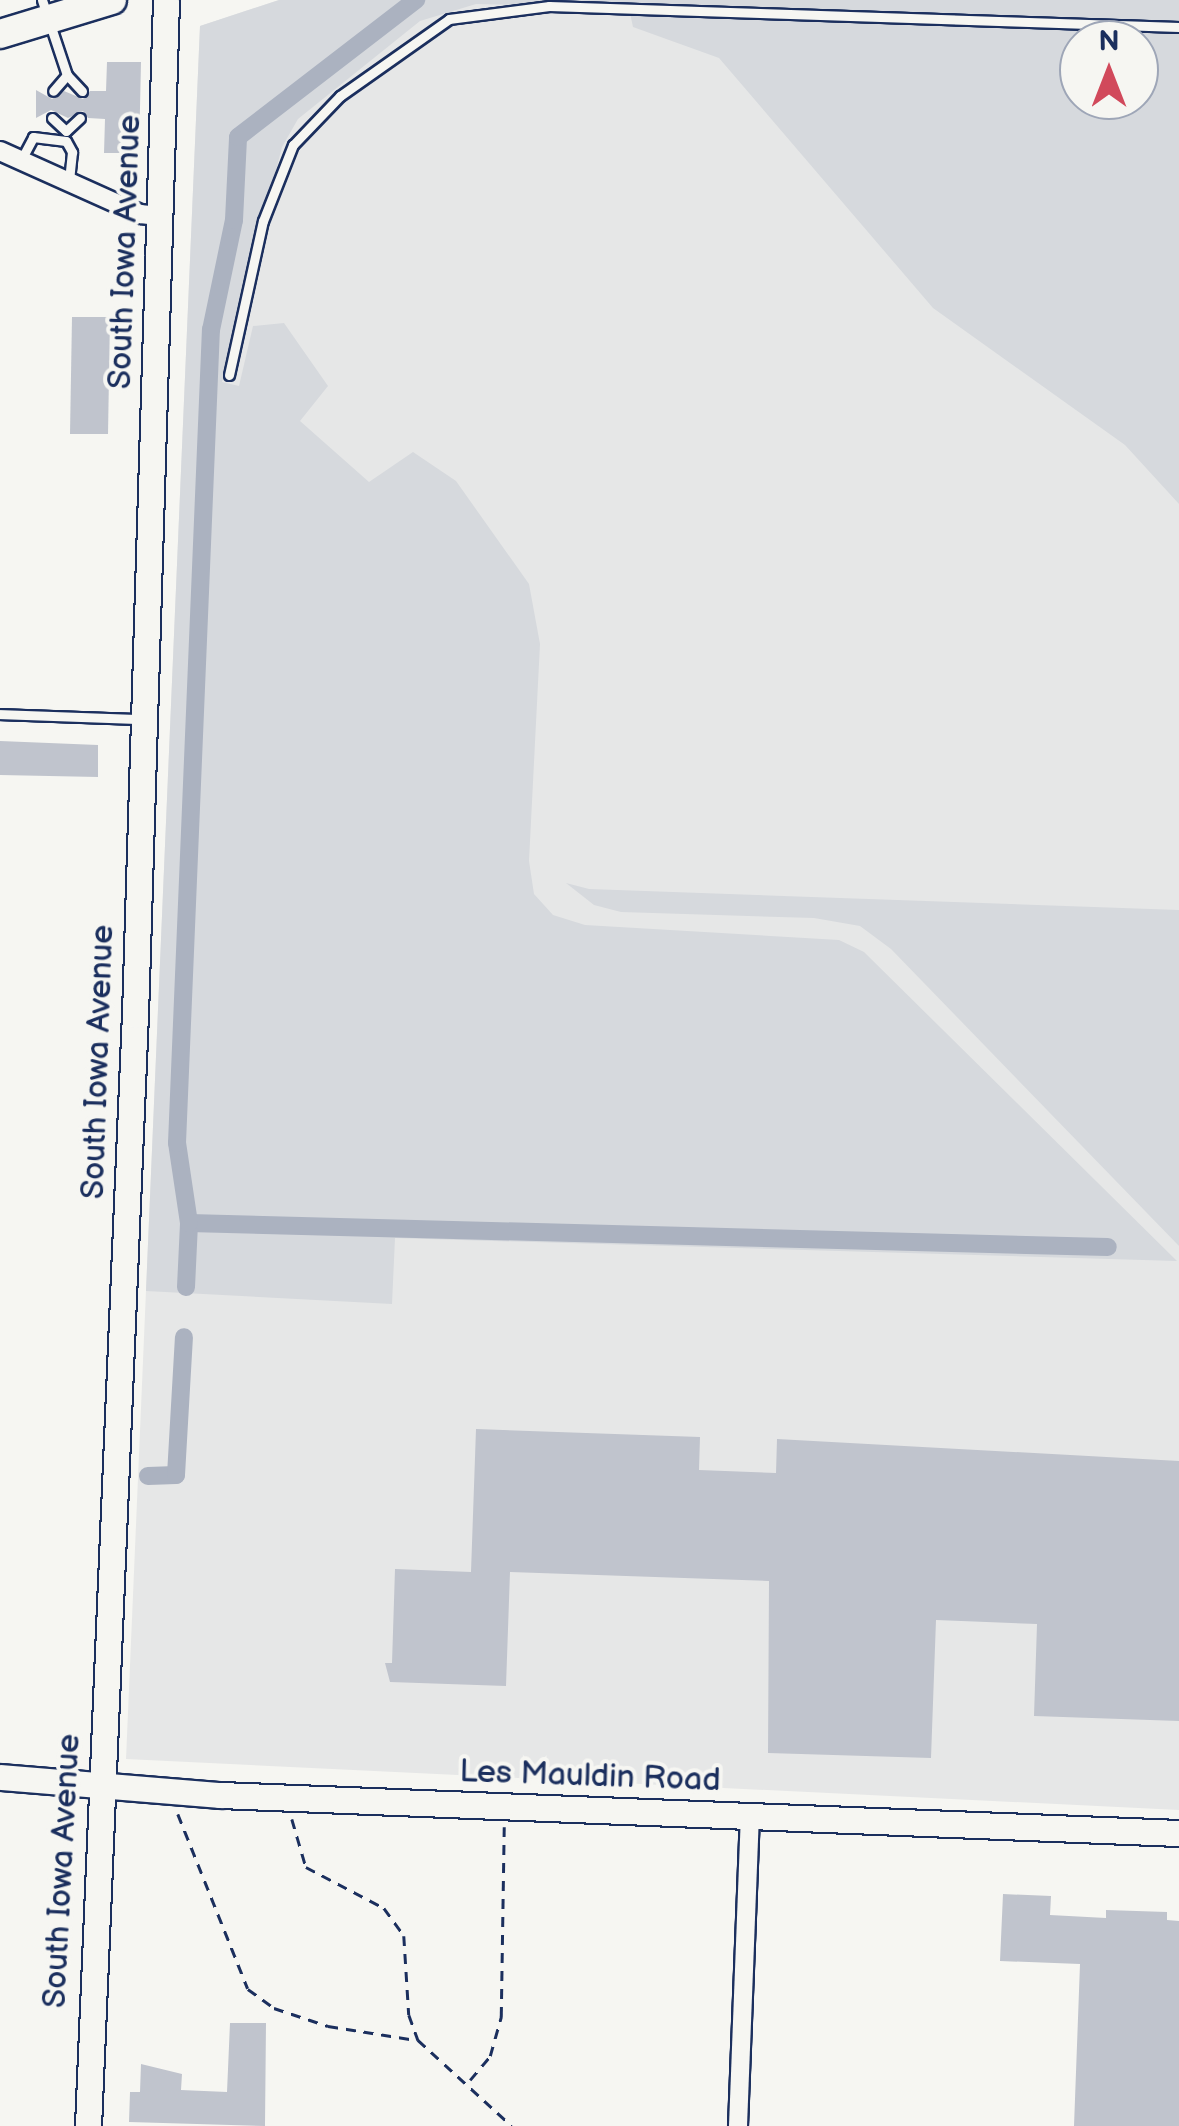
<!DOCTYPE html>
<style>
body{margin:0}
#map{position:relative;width:1179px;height:2126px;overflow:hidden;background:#f6f6f2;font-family:"Balsamiq Sans",sans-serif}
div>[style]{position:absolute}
.built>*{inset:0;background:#e6e7e7}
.green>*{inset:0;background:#d6d9dd}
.canal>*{height:18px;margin:-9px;padding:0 9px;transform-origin:9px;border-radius:9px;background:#abb2c0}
.building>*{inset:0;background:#c0c4cd}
.path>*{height:2.5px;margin-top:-1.25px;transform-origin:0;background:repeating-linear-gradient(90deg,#1b2f5e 0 10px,transparent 0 18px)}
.roads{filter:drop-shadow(2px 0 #1b2f5e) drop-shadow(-2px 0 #1b2f5e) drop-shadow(0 2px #1b2f5e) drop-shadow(0 -2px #1b2f5e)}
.lane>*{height:9px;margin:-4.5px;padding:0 4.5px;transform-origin:4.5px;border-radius:4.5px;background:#f6f6f2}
.street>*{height:18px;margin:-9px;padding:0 9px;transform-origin:9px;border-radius:9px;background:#f6f6f2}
.secondary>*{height:25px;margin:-12.5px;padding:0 12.5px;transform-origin:12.5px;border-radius:12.5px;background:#f6f6f2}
.primary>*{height:28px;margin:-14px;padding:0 14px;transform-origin:14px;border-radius:14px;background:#f6f6f2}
span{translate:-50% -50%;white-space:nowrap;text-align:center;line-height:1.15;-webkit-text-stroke:8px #f6f6f2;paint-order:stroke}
.street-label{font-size:32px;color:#1b2f5e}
.north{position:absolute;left:1059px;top:20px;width:100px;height:100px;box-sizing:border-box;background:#f6f6f2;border:2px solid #9ea6b7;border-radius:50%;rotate:0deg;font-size:28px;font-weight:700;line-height:40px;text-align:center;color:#1b2f5e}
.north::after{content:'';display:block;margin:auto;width:35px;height:45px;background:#d1495b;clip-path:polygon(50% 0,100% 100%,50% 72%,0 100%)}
</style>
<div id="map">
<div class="built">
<div style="clip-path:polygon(evenodd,279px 0,1179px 0,1179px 1810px,126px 1759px,200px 26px,279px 0,1079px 40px,1139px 40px,1139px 100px,1079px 100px,1079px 40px)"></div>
</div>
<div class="green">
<div style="clip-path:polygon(279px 0,1179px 0,1179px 22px,476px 4px,420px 21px,298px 119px,282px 147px,222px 382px,239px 386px,253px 326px,284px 323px,328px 386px,300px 421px,369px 482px,413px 452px,456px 481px,529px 584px,540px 644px,529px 861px,534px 894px,553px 915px,585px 925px,839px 940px,864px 952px,1177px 1261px,395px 1238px,392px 1304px,146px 1291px,200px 26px)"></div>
<div style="clip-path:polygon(evenodd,630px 13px,1179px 31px,1179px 504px,1125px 445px,933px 308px,719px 58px,633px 27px,630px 13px,1139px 40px,1139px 100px,1079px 100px,1079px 40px,1139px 40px)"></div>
<div style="clip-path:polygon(566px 883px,589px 889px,1179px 910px,1179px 1246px,891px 949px,860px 926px,814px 918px,621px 912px,594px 905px)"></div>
</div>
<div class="canal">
<div style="left:189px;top:1223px;width:919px;rotate:1.5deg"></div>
<div style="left:186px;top:1287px;width:64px;rotate:-87.3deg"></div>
<div style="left:189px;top:1223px;width:81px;rotate:-98.5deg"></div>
<div style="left:177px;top:1143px;width:814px;rotate:-87.61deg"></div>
<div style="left:211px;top:330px;width:112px;rotate:-78.2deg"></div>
<div style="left:234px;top:220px;width:83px;rotate:-87.2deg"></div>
<div style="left:238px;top:137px;width:225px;rotate:-37.6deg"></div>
<div style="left:148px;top:1476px;width:28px;rotate:-2deg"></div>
<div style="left:176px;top:1475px;width:138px;rotate:-86.7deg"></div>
</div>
<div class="building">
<div style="clip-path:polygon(107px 62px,141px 62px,139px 153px,104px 153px,105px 119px,88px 118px,83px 111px,68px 118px,51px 110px,36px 118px,36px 90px,52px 99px,64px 91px,83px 99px,90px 91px,106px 91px)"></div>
<div style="clip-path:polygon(72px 317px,110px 317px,108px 434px,70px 434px)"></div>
<div style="clip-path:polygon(0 741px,98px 745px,98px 777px,0 775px)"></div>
<div style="clip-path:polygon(476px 1429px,700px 1437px,699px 1470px,776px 1473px,777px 1439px,1179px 1461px,1179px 1721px,1034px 1716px,1037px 1624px,936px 1620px,931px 1758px,768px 1753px,769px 1581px,510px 1572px,506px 1686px,390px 1682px,385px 1663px,392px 1663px,395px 1569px,471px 1572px)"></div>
<div style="clip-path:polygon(1003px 1894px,1051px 1896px,1050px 1915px,1106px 1918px,1106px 1910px,1167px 1912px,1167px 1920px,1179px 1921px,1179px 2126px,1074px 2126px,1080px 1964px,1000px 1961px)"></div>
<div style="clip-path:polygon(230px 2023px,266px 2023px,265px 2126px,129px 2122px,130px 2092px,140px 2092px,141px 2064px,182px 2074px,181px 2090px,227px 2092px)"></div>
</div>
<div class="path">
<div style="left:178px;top:1814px;width:188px;rotate:68.2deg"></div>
<div style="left:248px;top:1989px;width:32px;rotate:36deg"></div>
<div style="left:274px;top:2008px;width:57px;rotate:18.4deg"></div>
<div style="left:328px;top:2026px;width:89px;rotate:9deg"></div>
<div style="left:292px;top:1819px;width:50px;rotate:73.7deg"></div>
<div style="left:306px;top:1867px;width:88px;rotate:27.7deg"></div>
<div style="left:384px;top:1908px;width:34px;rotate:54deg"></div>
<div style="left:404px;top:1936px;width:79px;rotate:86.4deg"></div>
<div style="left:409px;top:2015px;width:27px;rotate:70deg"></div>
<div style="left:418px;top:2040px;width:127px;rotate:42.5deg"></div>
<div style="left:470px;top:2080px;width:31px;rotate:-50deg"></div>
<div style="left:490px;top:2056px;width:41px;rotate:-74.2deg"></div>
<div style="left:501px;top:2017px;width:190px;rotate:-89.1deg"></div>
</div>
<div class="roads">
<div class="lane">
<div style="left:42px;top:0;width:79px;rotate:71.6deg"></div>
<div style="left:67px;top:75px;width:21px;rotate:131deg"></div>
<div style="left:67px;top:75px;width:22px;rotate:47deg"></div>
<div style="left:52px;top:118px;width:19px;rotate:43deg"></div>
<div style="left:66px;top:131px;width:19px;rotate:-43deg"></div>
<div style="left:21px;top:160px;width:26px;rotate:-62deg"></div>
<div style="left:33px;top:137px;width:33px;rotate:7deg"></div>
<div style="left:66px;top:141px;width:13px;rotate:61deg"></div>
<div style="left:72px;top:152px;width:29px;rotate:96deg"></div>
<div style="left:229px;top:375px;width:158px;rotate:-77.6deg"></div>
<div style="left:263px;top:221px;width:82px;rotate:-68.5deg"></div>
<div style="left:293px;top:145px;width:68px;rotate:-46.2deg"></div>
<div style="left:340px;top:96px;width:133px;rotate:-35.2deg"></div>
<div style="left:449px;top:19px;width:101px;rotate:-7.4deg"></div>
<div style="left:549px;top:6px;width:630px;rotate:1.91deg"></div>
<div style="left:0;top:714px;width:139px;rotate:2.1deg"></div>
</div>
<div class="street">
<div style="left:0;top:151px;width:154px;rotate:24.2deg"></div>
<div style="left:140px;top:214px;width:19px;rotate:6deg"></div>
<div style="left:738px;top:2126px;width:311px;rotate:-87.8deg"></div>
</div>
<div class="secondary">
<div style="left:0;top:1777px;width:221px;rotate:4.7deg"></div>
<div style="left:220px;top:1795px;width:960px;rotate:2.27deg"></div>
<div style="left:88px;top:2126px;width:1112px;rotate:-87.58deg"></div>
<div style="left:135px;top:1015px;width:1015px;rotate:-88.25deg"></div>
</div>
<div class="primary">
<div style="left:0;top:34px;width:117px;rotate:-16.9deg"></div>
</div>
</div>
<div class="street-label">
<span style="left:126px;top:252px;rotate:-88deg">South Iowa Avenue</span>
<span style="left:99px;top:1062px;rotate:-88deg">South Iowa Avenue</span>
<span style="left:590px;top:1777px;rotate:2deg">Les Mauldin Road</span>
<span style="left:63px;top:1871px;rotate:-87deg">South Iowa Avenue</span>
</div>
<div class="north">N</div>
</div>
